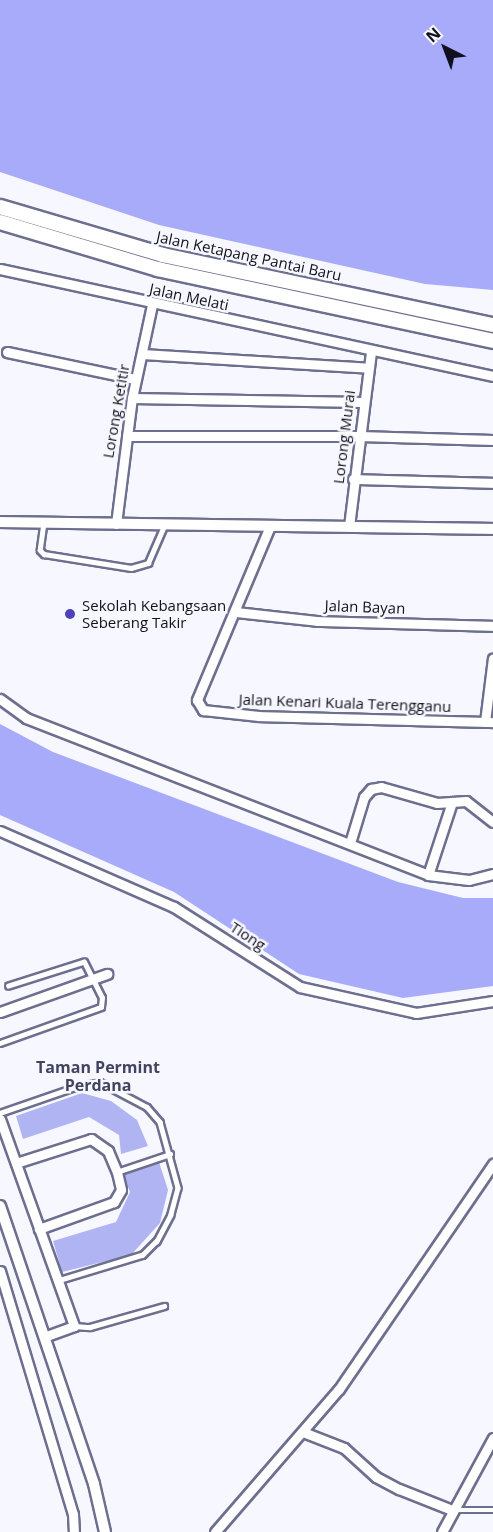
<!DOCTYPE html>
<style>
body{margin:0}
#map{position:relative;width:493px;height:1532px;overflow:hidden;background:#f7f8ff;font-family:"Open Sans",sans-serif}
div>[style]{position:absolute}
.water>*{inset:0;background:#a7abf9}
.building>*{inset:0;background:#b0b4f2}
.roads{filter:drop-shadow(2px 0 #6d6f8e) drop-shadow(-2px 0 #6d6f8e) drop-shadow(0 2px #6d6f8e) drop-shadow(0 -2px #6d6f8e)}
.service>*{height:4.5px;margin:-2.25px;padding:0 2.25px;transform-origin:2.25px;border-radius:2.25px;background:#fff}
.minor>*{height:9px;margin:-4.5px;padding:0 4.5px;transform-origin:4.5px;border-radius:4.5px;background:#fff}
.tertiary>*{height:10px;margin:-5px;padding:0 5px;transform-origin:5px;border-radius:5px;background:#fff}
.primary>*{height:14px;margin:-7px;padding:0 7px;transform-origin:7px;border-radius:7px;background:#fff}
.dots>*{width:16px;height:16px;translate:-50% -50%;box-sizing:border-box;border:3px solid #f7f8ff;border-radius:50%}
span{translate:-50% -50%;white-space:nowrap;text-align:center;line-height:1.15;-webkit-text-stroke:5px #f7f8ff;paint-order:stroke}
.street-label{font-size:15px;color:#10111c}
.poi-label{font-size:15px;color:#10111c}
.left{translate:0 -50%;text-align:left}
.neighbourhood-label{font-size:16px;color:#424360;font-weight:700}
.north{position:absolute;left:415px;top:18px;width:60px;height:60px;-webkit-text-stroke:4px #f7f8ff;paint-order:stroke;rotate:318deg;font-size:16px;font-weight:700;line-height:24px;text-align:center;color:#10111c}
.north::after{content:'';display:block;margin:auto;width:21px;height:27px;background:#10111c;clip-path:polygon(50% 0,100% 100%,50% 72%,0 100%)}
</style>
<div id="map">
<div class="water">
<div style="clip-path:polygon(0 0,493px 0,493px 290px,425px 284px,159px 225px,0 172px)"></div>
<div style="clip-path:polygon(0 724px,53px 752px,398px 882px,463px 898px,493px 898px,493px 986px,403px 998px,299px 974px,174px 892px,0 815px)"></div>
</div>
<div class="building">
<div style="clip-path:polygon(82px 1093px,111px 1101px,137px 1120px,148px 1146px,121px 1154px,119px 1135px,89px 1117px,23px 1139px,16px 1116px)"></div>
<div style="clip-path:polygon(159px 1162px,168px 1190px,160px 1223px,131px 1255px,62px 1272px,53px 1241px,116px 1222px,130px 1192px,122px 1173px)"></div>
</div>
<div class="roads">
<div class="service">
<div style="left:44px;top:523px;width:27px;rotate:98deg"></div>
<div style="left:40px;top:550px;width:6px;rotate:45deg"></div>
<div style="left:44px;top:554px;width:88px;rotate:9.1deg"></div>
<div style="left:131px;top:568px;width:18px;rotate:-16deg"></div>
<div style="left:148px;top:563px;width:40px;rotate:-66.6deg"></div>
<div style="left:0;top:1043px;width:107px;rotate:-19.6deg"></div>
<div style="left:101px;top:1007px;width:9px;rotate:-84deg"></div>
<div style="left:102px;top:998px;width:40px;rotate:-116.6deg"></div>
<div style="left:84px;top:962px;width:79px;rotate:162.3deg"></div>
<div style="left:0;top:1113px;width:83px;rotate:-19.1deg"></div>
<div style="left:78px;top:1086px;width:22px;rotate:-10deg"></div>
<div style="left:100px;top:1082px;width:53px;rotate:28deg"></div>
<div style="left:147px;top:1107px;width:20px;rotate:49deg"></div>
<div style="left:160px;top:1122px;width:68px;rotate:74.7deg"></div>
<div style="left:178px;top:1188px;width:28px;rotate:105deg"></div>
<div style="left:171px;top:1215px;width:30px;rotate:118deg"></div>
<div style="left:157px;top:1241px;width:20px;rotate:135deg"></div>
<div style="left:143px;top:1255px;width:89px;rotate:163deg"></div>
<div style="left:117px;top:1172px;width:56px;rotate:-18.8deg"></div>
<div style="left:74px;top:1326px;width:16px;rotate:4deg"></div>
<div style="left:90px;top:1327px;width:77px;rotate:-15.8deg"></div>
<div style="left:454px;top:1510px;width:39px"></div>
</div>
<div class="minor">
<div style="left:0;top:269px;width:504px;rotate:12.25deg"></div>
<div style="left:7px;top:352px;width:131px;rotate:11.9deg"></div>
<div style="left:142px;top:354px;width:227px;rotate:3.5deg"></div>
<div style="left:132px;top:398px;width:231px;rotate:1deg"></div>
<div style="left:127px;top:436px;width:232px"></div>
<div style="left:359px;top:436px;width:134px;rotate:1.7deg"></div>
<div style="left:353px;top:479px;width:140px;rotate:1.6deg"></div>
<div style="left:116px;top:524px;width:127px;rotate:-82.8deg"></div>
<div style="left:132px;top:398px;width:95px;rotate:-77.9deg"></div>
<div style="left:270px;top:526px;width:189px;rotate:112.8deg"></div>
<div style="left:197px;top:700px;width:12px;rotate:59deg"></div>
<div style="left:203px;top:710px;width:56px;rotate:6.1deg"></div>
<div style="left:259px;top:716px;width:234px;rotate:1.5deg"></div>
<div style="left:349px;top:526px;width:175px;rotate:-82.8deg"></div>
<div style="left:236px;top:612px;width:81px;rotate:6.3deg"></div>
<div style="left:317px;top:621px;width:176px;rotate:1.6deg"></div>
<div style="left:0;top:699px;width:32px;rotate:36deg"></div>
<div style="left:26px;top:718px;width:432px;rotate:21.3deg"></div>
<div style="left:428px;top:875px;width:41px;rotate:7deg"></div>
<div style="left:469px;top:880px;width:25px;rotate:-14deg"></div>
<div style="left:485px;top:722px;width:64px;rotate:-82.9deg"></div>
<div style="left:0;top:831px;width:190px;rotate:23.6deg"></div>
<div style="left:174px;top:907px;width:149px;rotate:32.4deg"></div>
<div style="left:300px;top:987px;width:119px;rotate:12.6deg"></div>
<div style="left:416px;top:1013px;width:78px;rotate:-8.9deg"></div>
<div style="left:350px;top:843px;width:48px;rotate:-73.1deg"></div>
<div style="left:364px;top:797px;width:11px;rotate:-49deg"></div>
<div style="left:371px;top:789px;width:10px;rotate:-11deg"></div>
<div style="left:381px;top:787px;width:58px;rotate:15.9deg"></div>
<div style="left:437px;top:803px;width:29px;rotate:-4deg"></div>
<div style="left:466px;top:801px;width:34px;rotate:38deg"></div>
<div style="left:428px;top:875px;width:77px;rotate:-71.8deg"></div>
<div style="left:0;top:1012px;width:114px;rotate:-19.6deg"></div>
<div style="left:0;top:1119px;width:220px;rotate:70.3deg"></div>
<div style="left:74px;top:1326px;width:30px;rotate:160deg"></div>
<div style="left:16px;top:1163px;width:79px;rotate:-17.7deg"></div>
<div style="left:91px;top:1139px;width:21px;rotate:35deg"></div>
<div style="left:108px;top:1151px;width:23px;rotate:67deg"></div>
<div style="left:117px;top:1172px;width:18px;rotate:77deg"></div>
<div style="left:121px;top:1190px;width:14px;rotate:120deg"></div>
<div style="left:114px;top:1202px;width:80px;rotate:160.2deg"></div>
<div style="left:0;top:1271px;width:254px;rotate:73.3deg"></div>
<div style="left:73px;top:1514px;width:18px;rotate:87deg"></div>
<div style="left:303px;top:1432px;width:44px;rotate:21.3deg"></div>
<div style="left:344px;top:1448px;width:43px;rotate:42.2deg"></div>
<div style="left:376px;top:1477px;width:26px;rotate:28deg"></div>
<div style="left:399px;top:1489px;width:57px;rotate:21.6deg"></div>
<div style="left:215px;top:1532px;width:189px;rotate:-49.1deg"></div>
<div style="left:339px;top:1389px;width:273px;rotate:-55.6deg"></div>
<div style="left:442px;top:1532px;width:107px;rotate:-61.5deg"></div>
</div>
<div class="tertiary">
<div style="left:0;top:522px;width:493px;rotate:0.8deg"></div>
<div style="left:0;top:1206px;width:293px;rotate:71.3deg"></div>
<div style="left:94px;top:1484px;width:49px;rotate:77.1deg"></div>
</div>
<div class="primary">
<div style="left:0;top:207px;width:170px;rotate:16.4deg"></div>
<div style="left:163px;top:255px;width:337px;rotate:12deg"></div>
<div style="left:0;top:222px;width:165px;rotate:16.6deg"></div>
<div style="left:158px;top:269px;width:343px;rotate:12.1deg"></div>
</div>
</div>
<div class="dots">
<div style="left:70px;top:614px;background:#4e42b9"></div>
</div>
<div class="street-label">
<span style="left:249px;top:256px;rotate:12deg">Jalan Ketapang Pantai Baru</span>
<span style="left:189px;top:297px;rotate:12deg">Jalan Melati</span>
<span style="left:116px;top:411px;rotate:-80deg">Lorong Ketitir</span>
<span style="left:344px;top:437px;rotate:-83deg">Lorong Murai</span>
<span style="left:365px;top:607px;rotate:2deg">Jalan Bayan</span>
<span style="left:345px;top:703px;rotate:2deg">Jalan Kenari Kuala Terengganu</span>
<span style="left:248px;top:936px;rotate:33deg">Tiong</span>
</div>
<div class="poi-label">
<span class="left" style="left:82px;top:614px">Sekolah Kebangsaan<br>Seberang Takir</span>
</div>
<div class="neighbourhood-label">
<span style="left:98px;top:1076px">Taman Permint<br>Perdana</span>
</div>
<div class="north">N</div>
</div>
